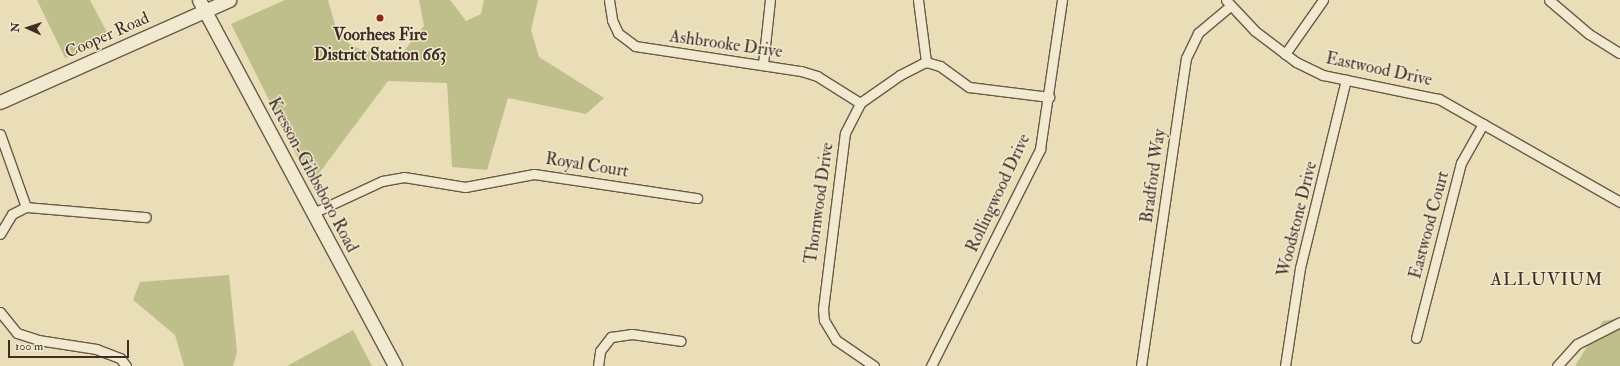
<!DOCTYPE html>
<style>
body{margin:0}
#map{position:relative;width:1620px;height:366px;overflow:hidden;background:#eadeb8;font-family:"IM FELL Double Pica",serif}
div>[style]{position:absolute}
.green>*{inset:0;background:#bebf8a}
.roads{filter:drop-shadow(1px 0 #6a5949) drop-shadow(-1px 0 #6a5949) drop-shadow(0 1px #6a5949) drop-shadow(0 -1px #6a5949)}
.street>*{height:9px;margin:-4.5px;padding:0 4.5px;transform-origin:4.5px;border-radius:4.5px;background:#f1ead1}
.secondary>*{height:13px;margin:-6.5px;padding:0 6.5px;transform-origin:6.5px;border-radius:6.5px;background:#f1ead1}
.dots>*{width:11px;height:11px;translate:-50% -50%;box-sizing:border-box;border:2px solid #f1ead1;border-radius:50%}
span{translate:-50% -50%;white-space:nowrap;text-align:center;line-height:1.15;-webkit-text-stroke:3px #f1ead1;paint-order:stroke}
.street-label{font-size:17px;color:#402d24}
.poi-label{font-size:17px;color:#402d24;font-weight:700}
.neighbourhood-label{font-size:18px;color:#402d24;letter-spacing:1px}
.north{position:absolute;left:8px;top:8px;width:40px;height:40px;-webkit-text-stroke:3px #f1ead1;paint-order:stroke;rotate:273deg;font-size:11px;font-weight:700;line-height:16px;text-align:center;color:#402d24}
.north::after{content:'';display:block;margin:auto;width:14px;height:18px;background:#402d24;clip-path:polygon(50% 0,100% 100%,50% 72%,0 100%)}
.scale{position:absolute;left:8px;top:340px;width:121px;height:18px;box-sizing:border-box;border:2px solid #402d24;border-top:0;padding-left:5px;font-size:12px;line-height:14px;white-space:nowrap;color:#402d24;-webkit-text-stroke:3px #f1ead1;paint-order:stroke}
</style>
<div id="map">
<div class="green">
<div style="clip-path:polygon(37px 0,90px 0,110px 38px,65px 58px)"></div>
<div style="clip-path:polygon(285px 0,328px 0,337px 32px,348px 43px,361px 50px,399px 57px,424px 26px,419px 0,450px 0,466px 21px,481px 14px,484px 0,538px 0,531px 30px,539px 57px,604px 98px,586px 114px,508px 98px,487px 170px,452px 167px,447px 83px,388px 81px,311px 184px,231px 24px)"></div>
<div style="clip-path:polygon(229px 275px,237px 352px,233px 366px,184px 366px,175px 335px,133px 300px,140px 282px)"></div>
<div style="clip-path:polygon(1620px 318px,1620px 366px,1575px 366px,1603px 321px)"></div>
<div style="clip-path:polygon(353px 330px,372px 366px,287px 366px)"></div>
</div>
<div class="roads">
<div class="street">
<div style="left:609px;top:0;width:20px;rotate:81deg"></div>
<div style="left:612px;top:20px;width:14px;rotate:65deg"></div>
<div style="left:618px;top:33px;width:21px;rotate:37deg"></div>
<div style="left:635px;top:46px;width:168px;rotate:8.6deg"></div>
<div style="left:801px;top:71px;width:17px;rotate:17deg"></div>
<div style="left:817px;top:76px;width:51px;rotate:32.1deg"></div>
<div style="left:918px;top:0;width:63px;rotate:82.6deg"></div>
<div style="left:1226px;top:0;width:42px;rotate:46.9deg"></div>
<div style="left:1255px;top:31px;width:51px;rotate:37.1deg"></div>
<div style="left:1296px;top:62px;width:30px;rotate:26deg"></div>
<div style="left:1323px;top:75px;width:118px;rotate:11.7deg"></div>
<div style="left:1439px;top:99px;width:208px;rotate:29.6deg"></div>
<div style="left:1549px;top:0;width:52px;rotate:40.4deg"></div>
<div style="left:1589px;top:34px;width:36px;rotate:32deg"></div>
<div style="left:1285px;top:54px;width:66px;rotate:-54.9deg"></div>
<div style="left:926px;top:62px;width:15px;rotate:16deg"></div>
<div style="left:940px;top:66px;width:36px;rotate:36deg"></div>
<div style="left:969px;top:87px;width:81px;rotate:7.1deg"></div>
<div style="left:763px;top:64px;width:64px;rotate:-83.8deg"></div>
<div style="left:0;top:134px;width:77px;rotate:70.4deg"></div>
<div style="left:313px;top:213px;width:76px;rotate:-24.9deg"></div>
<div style="left:382px;top:181px;width:22px;rotate:-10deg"></div>
<div style="left:404px;top:177px;width:62px;rotate:9.3deg"></div>
<div style="left:465px;top:187px;width:70px;rotate:-10.7deg"></div>
<div style="left:534px;top:174px;width:165px;rotate:8.4deg"></div>
<div style="left:0;top:234px;width:23px;rotate:-59deg"></div>
<div style="left:12px;top:214px;width:16px;rotate:-27deg"></div>
<div style="left:26px;top:207px;width:120px;rotate:4.8deg"></div>
<div style="left:0;top:312px;width:27px;rotate:51deg"></div>
<div style="left:17px;top:333px;width:22px;rotate:18deg"></div>
<div style="left:38px;top:340px;width:59px;rotate:8.8deg"></div>
<div style="left:96px;top:349px;width:26px;rotate:21deg"></div>
<div style="left:120px;top:358px;width:10px;rotate:53deg"></div>
<div style="left:1416px;top:338px;width:181px;rotate:-75.6deg"></div>
<div style="left:1461px;top:163px;width:45px;rotate:-60.6deg"></div>
<div style="left:598px;top:366px;width:15px;rotate:-82deg"></div>
<div style="left:600px;top:351px;width:18px;rotate:-52deg"></div>
<div style="left:611px;top:337px;width:21px;rotate:-8deg"></div>
<div style="left:632px;top:334px;width:49px;rotate:8.1deg"></div>
<div style="left:874px;top:366px;width:46px;rotate:-145.6deg"></div>
<div style="left:836px;top:340px;width:23px;rotate:-121deg"></div>
<div style="left:824px;top:320px;width:11px;rotate:-95deg"></div>
<div style="left:823px;top:309px;width:177px;rotate:-82.9deg"></div>
<div style="left:845px;top:133px;width:34px;rotate:-63deg"></div>
<div style="left:860px;top:103px;width:49px;rotate:-35deg"></div>
<div style="left:900px;top:75px;width:29px;rotate:-27deg"></div>
<div style="left:931px;top:366px;width:243px;rotate:-63.3deg"></div>
<div style="left:1040px;top:149px;width:151px;rotate:-81.6deg"></div>
<div style="left:1141px;top:366px;width:311px;rotate:-81.7deg"></div>
<div style="left:1186px;top:58px;width:28px;rotate:-64deg"></div>
<div style="left:1198px;top:33px;width:40px;rotate:-40deg"></div>
<div style="left:1285px;top:366px;width:99px;rotate:-81.3deg"></div>
<div style="left:1300px;top:268px;width:194px;rotate:-76.3deg"></div>
<div style="left:1557px;top:366px;width:30px;rotate:-48deg"></div>
<div style="left:1577px;top:344px;width:48px;rotate:-27.1deg"></div>
</div>
<div class="secondary">
<div style="left:199px;top:0;width:415px;rotate:61.8deg"></div>
<div style="left:0;top:102px;width:251px;rotate:-24deg"></div>
</div>
</div>
<div class="dots">
<div style="left:380px;top:18px;background:#8f2418"></div>
</div>
<div class="street-label">
<span style="left:107px;top:35px;rotate:-24deg">Cooper Road</span>
<span style="left:726px;top:44px;rotate:8deg">Ashbrooke Drive</span>
<span style="left:1379px;top:69px;rotate:12deg">Eastwood Drive</span>
<span style="left:587px;top:165px;rotate:9deg">Royal Court</span>
<span style="left:313px;top:175px;rotate:62deg">Kresson-Gibbsboro Road</span>
<span style="left:1153px;top:176px;rotate:-82deg">Bradford Way</span>
<span style="left:998px;top:193px;rotate:-65deg">Rollingwood Drive</span>
<span style="left:819px;top:203px;rotate:-82deg">Thornwood Drive</span>
<span style="left:1297px;top:219px;rotate:-76deg">Woodstone Drive</span>
<span style="left:1429px;top:225px;rotate:-75deg">Eastwood Court</span>
</div>
<div class="poi-label">
<span style="left:380px;top:45px">Voorhees Fire<br>District Station 663</span>
</div>
<div class="neighbourhood-label">
<span style="left:1547px;top:280px">ALLUVIUM</span>
</div>
<div class="north">N</div>
<div class="scale">100 m</div>
</div>
